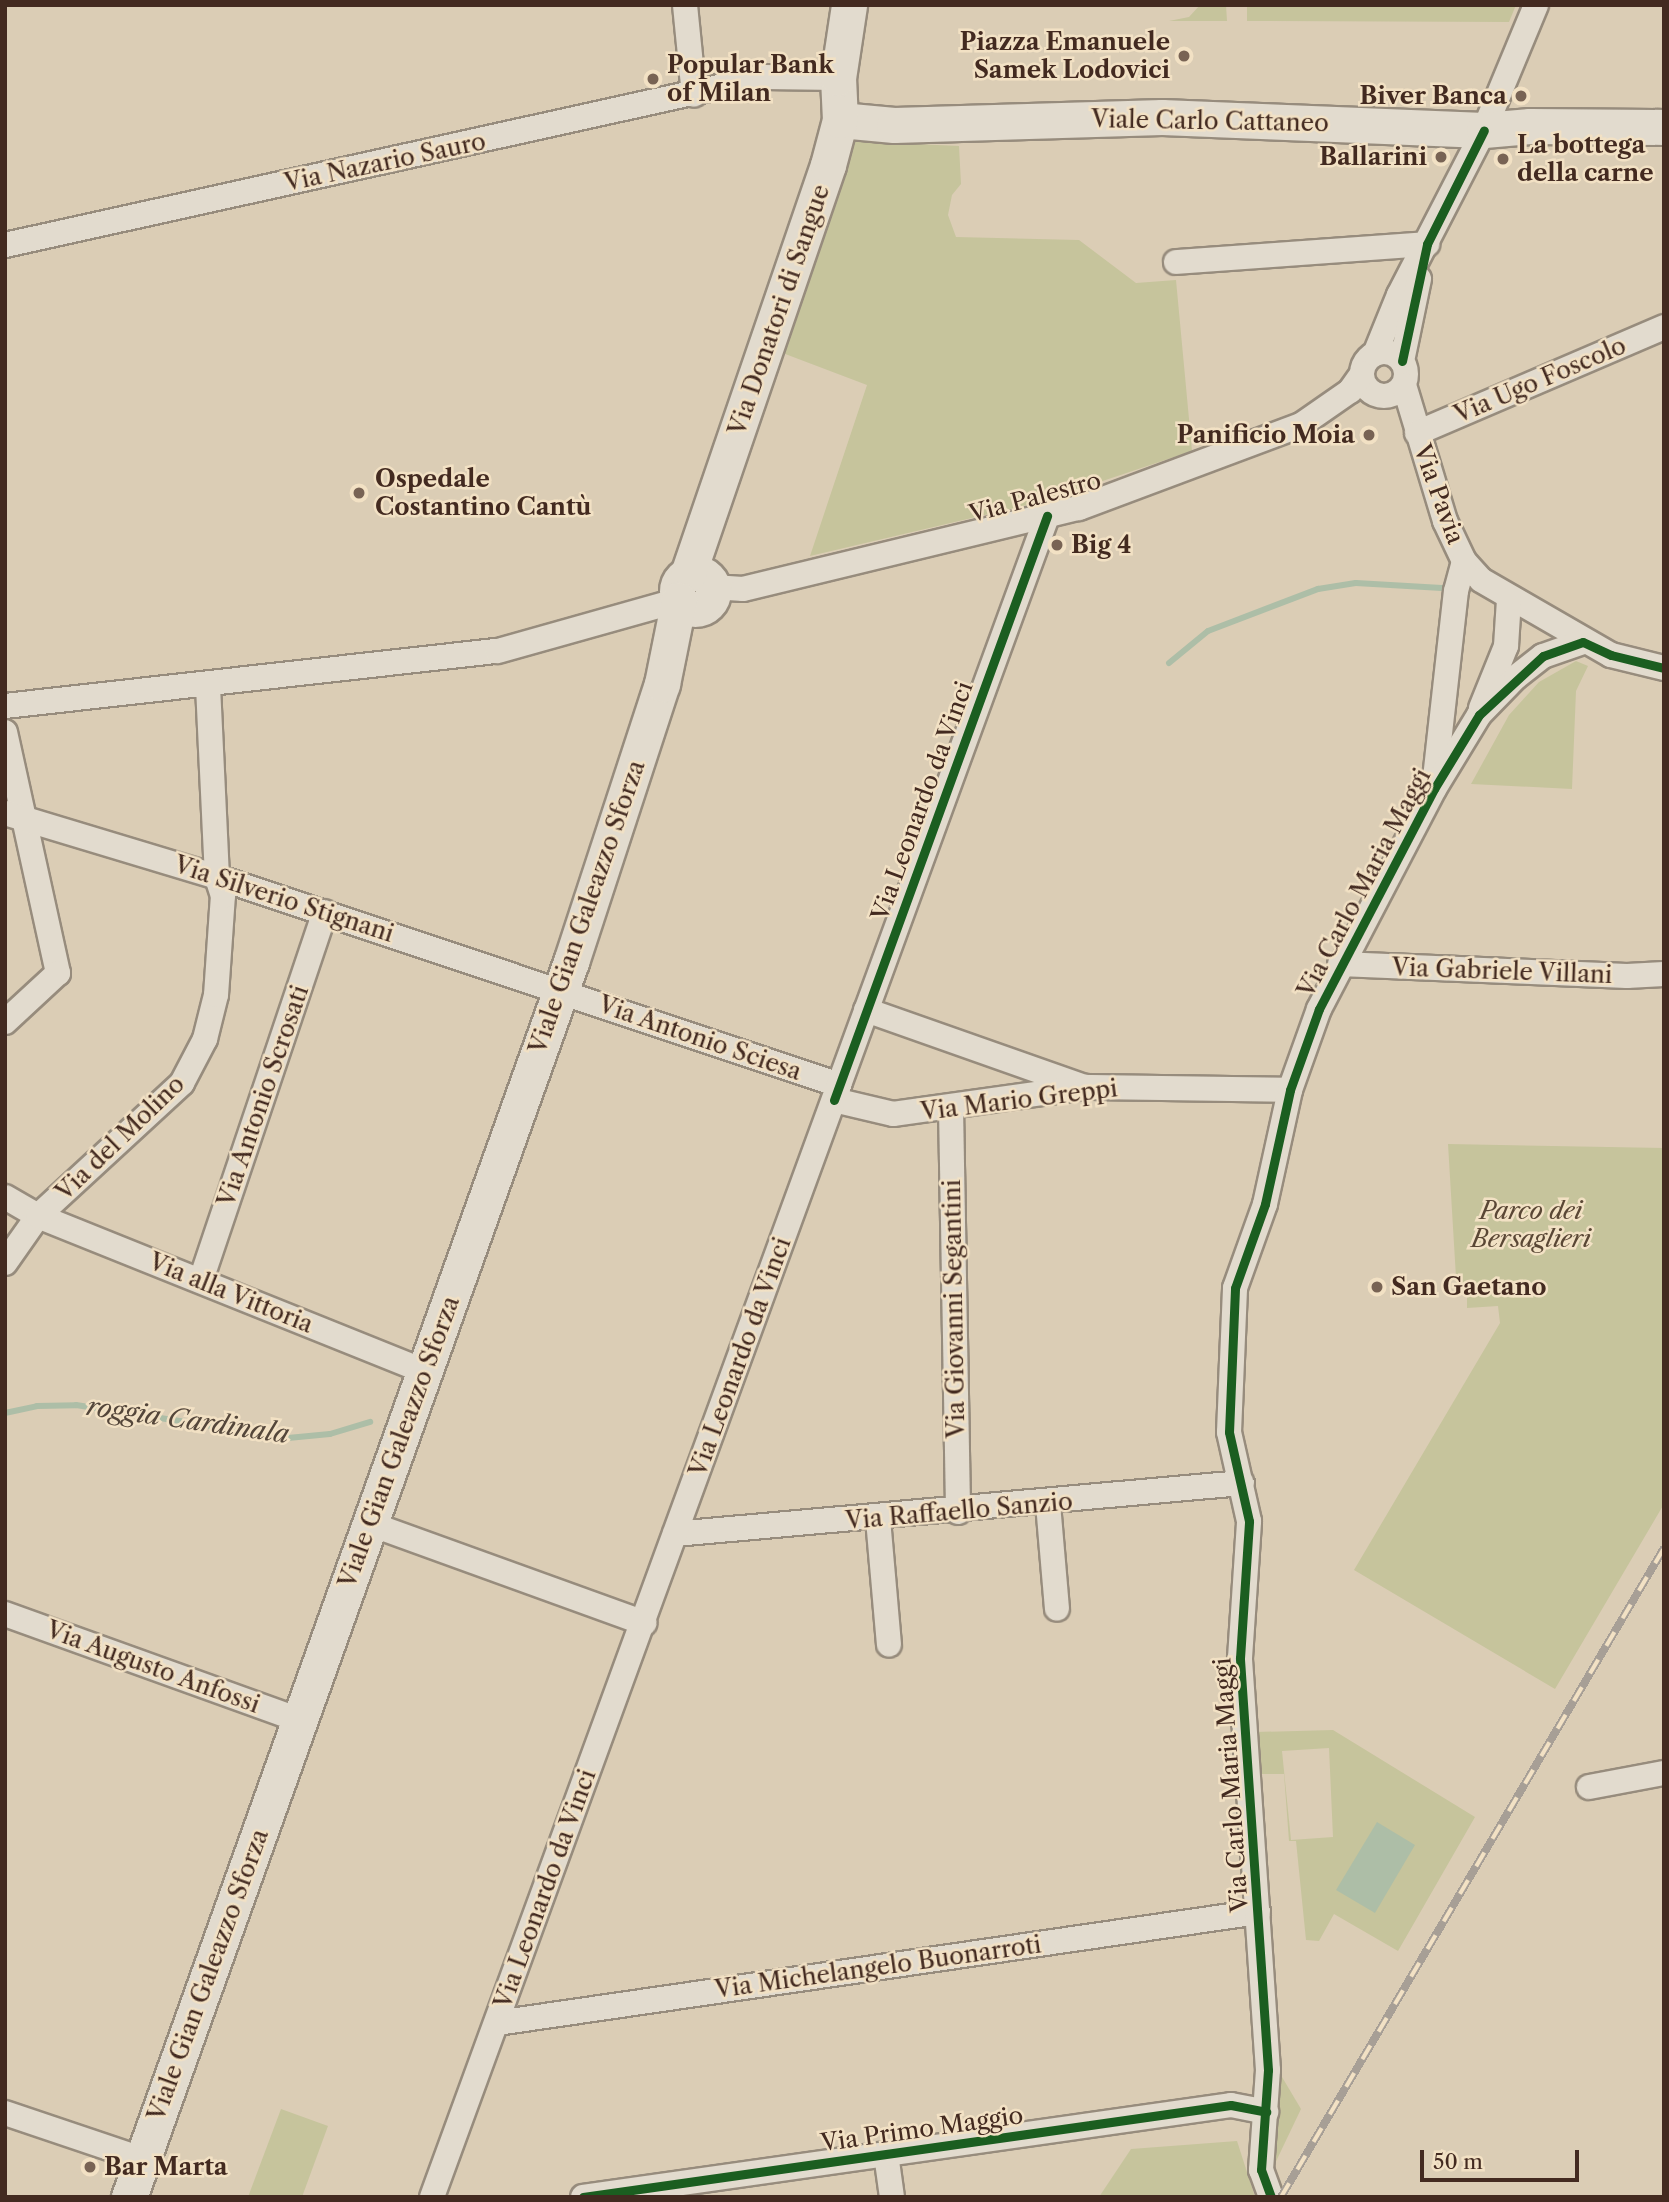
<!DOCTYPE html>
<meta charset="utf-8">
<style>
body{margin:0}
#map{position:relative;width:1669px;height:2202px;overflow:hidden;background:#dbcdb5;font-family:"Libre Caslon Text",serif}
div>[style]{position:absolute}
.green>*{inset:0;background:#c6c49c}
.water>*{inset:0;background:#adbea7}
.stream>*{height:6px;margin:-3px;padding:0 3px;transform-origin:3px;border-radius:3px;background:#adbea7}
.roads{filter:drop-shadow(2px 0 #978c7d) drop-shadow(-2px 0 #978c7d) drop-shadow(0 2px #978c7d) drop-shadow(0 -2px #978c7d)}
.street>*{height:24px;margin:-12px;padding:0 12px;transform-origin:12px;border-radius:12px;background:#e2dbce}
.street>.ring{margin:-12px;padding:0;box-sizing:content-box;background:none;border:24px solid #e2dbce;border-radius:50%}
.secondary>*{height:35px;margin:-17.5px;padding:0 17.5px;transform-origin:17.5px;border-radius:17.5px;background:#e2dbce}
.secondary>.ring{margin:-17.5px;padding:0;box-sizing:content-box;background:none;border:35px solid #e2dbce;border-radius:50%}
.rail>*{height:8px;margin-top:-4px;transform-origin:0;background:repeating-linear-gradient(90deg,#f2e1c4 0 16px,#a79f96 0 32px);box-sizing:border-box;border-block:2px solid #a79f96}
.cycleway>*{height:9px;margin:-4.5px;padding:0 4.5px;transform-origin:4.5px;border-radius:4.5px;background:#1b5e20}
.dots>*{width:19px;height:19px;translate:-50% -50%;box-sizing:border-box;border:4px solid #f2e1c4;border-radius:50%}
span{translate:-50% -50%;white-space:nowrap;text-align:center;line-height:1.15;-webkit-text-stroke:5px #f2e1c4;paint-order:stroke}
.poi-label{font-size:24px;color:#432a20;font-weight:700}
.right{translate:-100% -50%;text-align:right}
.left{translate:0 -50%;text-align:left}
.street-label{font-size:24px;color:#432a20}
.park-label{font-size:24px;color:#5a4735;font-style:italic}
.water-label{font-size:26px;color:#54463a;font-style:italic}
.frame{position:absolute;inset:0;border:7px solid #432a20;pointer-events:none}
.scale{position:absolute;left:1420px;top:2150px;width:159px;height:32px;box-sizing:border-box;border:4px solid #432a20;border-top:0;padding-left:9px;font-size:21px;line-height:24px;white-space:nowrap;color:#432a20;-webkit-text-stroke:5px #f2e1c4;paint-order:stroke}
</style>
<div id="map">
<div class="green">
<div style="clip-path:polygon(1200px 5px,1226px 5px,1227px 21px,1169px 21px,1189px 17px)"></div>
<div style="clip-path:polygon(1247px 5px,1516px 5px,1509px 22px,1247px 21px)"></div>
<div style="clip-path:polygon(849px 141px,959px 146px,961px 184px,952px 195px,948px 215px,956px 237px,1079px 240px,1136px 283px,1176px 280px,1192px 451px,1040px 502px,810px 556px,867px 385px,780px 352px)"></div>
<div style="clip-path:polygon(1576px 661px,1588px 666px,1576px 691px,1572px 789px,1471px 784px,1509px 715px,1539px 682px)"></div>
<div style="clip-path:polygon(1448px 1144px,1664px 1148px,1664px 1504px,1555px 1689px,1354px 1570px,1500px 1323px,1498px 1306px,1467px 1308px,1467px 1292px,1457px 1294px)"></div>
<div style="clip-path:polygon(evenodd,1333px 1730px,1475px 1817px,1398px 1951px,1334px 1914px,1319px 1941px,1306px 1940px,1296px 1841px,1289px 1841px,1284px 1774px,1259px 1774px,1256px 1732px,1333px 1730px,1329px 1748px,1333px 1837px,1291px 1840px,1282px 1751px,1329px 1748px)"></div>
<div style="clip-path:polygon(1279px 2072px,1301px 2109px,1270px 2174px)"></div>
<div style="clip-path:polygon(281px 2109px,328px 2126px,302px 2197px,248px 2197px)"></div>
<div style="clip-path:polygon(1237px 2141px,1255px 2197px,1099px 2197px,1131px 2149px)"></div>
</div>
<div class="water">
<div style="clip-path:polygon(1377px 1822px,1415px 1845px,1375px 1913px,1336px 1890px)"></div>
</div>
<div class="stream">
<div style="left:1169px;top:663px;width:50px;rotate:-39.4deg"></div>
<div style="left:1208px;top:631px;width:118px;rotate:-20.9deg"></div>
<div style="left:1318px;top:589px;width:38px;rotate:-9deg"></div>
<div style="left:1356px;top:583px;width:86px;rotate:3.3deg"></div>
<div style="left:5px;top:1413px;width:33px;rotate:-12deg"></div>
<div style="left:37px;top:1406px;width:39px;rotate:-1deg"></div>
<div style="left:76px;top:1405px;width:215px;rotate:8.8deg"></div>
<div style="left:288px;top:1438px;width:42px;rotate:-5.4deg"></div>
<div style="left:330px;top:1434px;width:42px;rotate:-16.7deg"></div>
</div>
<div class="roads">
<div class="street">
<div style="left:685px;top:5px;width:90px;rotate:84.3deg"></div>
<div style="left:5px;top:245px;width:777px;rotate:-12.48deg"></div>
<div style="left:764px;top:77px;width:74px;rotate:0.8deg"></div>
<div style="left:1176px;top:262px;width:252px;rotate:-4.1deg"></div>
<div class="ring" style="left:1362px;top:352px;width:20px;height:20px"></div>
<div style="left:1375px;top:354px;width:64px;rotate:-67.9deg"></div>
<div style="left:1399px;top:295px;width:186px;rotate:-62.7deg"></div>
<div style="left:1484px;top:130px;width:135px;rotate:-67.4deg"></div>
<div style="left:1402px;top:361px;width:84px;rotate:-78.3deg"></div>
<div style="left:1404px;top:385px;width:142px;rotate:73.2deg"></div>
<div style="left:1445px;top:521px;width:44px;rotate:64.6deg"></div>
<div style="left:1464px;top:561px;width:25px;rotate:48deg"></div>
<div style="left:1481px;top:580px;width:150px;rotate:30deg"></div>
<div style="left:1611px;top:655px;width:55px;rotate:13.8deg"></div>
<div style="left:1417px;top:433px;width:269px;rotate:-23.2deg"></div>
<div style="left:713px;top:587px;width:30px;rotate:4deg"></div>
<div style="left:743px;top:589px;width:346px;rotate:-13.6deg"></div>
<div style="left:1079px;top:508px;width:237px;rotate:-20.5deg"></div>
<div style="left:1301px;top:425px;width:60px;rotate:-34.8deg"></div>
<div style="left:1350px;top:391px;width:21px;rotate:-55deg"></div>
<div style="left:5px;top:706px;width:496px;rotate:-6.4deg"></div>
<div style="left:498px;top:651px;width:188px;rotate:-15.7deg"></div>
<div style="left:1481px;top:708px;width:67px;rotate:-68deg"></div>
<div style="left:1506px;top:646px;width:46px;rotate:-86.3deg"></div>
<div style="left:5px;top:732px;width:247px;rotate:77.6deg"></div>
<div style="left:58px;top:973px;width:72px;rotate:137.2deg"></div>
<div style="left:1435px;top:778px;width:188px;rotate:-83.6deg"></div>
<div style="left:1456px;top:591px;width:31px;rotate:-75deg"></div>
<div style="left:5px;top:813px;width:221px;rotate:16.8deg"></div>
<div style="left:217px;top:877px;width:656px;rotate:18.49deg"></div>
<div style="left:1340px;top:964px;width:287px;rotate:2.4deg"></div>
<div style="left:1627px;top:976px;width:37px;rotate:-3deg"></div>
<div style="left:866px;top:1010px;width:229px;rotate:19.4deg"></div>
<div style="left:834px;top:1100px;width:61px;rotate:13.3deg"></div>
<div style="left:893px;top:1114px;width:195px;rotate:-8deg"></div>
<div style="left:1086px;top:1087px;width:204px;rotate:0.8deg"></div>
<div style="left:951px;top:1107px;width:405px;rotate:89deg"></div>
<div style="left:5px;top:1197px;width:38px;rotate:30deg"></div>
<div style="left:38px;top:1216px;width:416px;rotate:21.9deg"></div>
<div style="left:5px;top:1263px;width:57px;rotate:-54.9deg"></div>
<div style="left:38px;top:1216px;width:196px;rotate:-42.7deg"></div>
<div style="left:182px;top:1083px;width:50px;rotate:-62.4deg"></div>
<div style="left:205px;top:1039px;width:45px;rotate:-76deg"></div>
<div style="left:216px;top:995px;width:99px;rotate:-86deg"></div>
<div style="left:223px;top:896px;width:20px;rotate:-108deg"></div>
<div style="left:217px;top:877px;width:193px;rotate:-92.7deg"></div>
<div style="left:201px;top:1280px;width:388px;rotate:-71.4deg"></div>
<div style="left:1048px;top:1504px;width:105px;rotate:85.1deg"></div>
<div style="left:878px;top:1519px;width:126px;rotate:85deg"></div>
<div style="left:368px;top:1523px;width:294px;rotate:19.9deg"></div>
<div style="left:675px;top:1534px;width:569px;rotate:-5.14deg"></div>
<div style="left:5px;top:1614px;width:313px;rotate:19.8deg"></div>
<div style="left:1589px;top:1787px;width:76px;rotate:-10.6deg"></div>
<div style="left:497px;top:2023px;width:769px;rotate:-8.3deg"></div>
<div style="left:5px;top:2113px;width:145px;rotate:18.6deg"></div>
<div style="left:886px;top:2154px;width:43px;rotate:82.1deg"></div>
<div style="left:432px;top:2197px;width:1790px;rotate:-69.9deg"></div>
<div style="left:583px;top:2197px;width:654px;rotate:-8.08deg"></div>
<div style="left:1231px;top:2105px;width:36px;rotate:11deg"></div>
<div style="left:1271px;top:2197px;width:29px;rotate:-110deg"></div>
<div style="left:1261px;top:2170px;width:100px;rotate:-86deg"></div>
<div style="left:1268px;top:2070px;width:413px;rotate:-93.9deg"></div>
<div style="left:1240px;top:1658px;width:137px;rotate:-86.2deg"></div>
<div style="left:1249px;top:1521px;width:91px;rotate:-102.7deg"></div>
<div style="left:1229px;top:1432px;width:144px;rotate:-87.6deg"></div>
<div style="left:1235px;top:1288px;width:89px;rotate:-70.3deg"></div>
<div style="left:1265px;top:1204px;width:117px;rotate:-77.6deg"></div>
<div style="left:1290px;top:1090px;width:86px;rotate:-70.3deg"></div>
<div style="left:1319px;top:1009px;width:248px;rotate:-62.4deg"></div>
<div style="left:1434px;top:789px;width:87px;rotate:-58.7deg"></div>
<div style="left:1479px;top:715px;width:53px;rotate:-45.8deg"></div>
<div style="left:1516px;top:677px;width:34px;rotate:-38deg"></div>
<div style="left:1543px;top:656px;width:42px;rotate:-19.3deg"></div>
</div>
<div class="secondary">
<div style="left:840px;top:120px;width:54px;rotate:5.3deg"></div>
<div style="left:894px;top:125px;width:268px;rotate:-1.7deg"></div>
<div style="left:1162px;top:117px;width:322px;rotate:2.3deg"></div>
<div style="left:1484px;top:130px;width:46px;rotate:-5deg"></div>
<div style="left:1530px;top:126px;width:134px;rotate:0.4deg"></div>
<div class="ring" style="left:677px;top:573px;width:1px;height:1px"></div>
<div style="left:688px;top:574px;width:432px;rotate:-71.1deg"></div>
<div style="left:828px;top:165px;width:47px;rotate:-75.1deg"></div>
<div style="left:840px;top:120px;width:42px;rotate:-92.7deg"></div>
<div style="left:838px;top:78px;width:74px;rotate:-81.4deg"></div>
<div style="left:129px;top:2197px;width:1312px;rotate:-70.31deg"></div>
<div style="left:571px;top:962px;width:293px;rotate:-71.9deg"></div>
<div style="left:662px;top:684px;width:86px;rotate:-78.6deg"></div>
</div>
</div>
<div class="rail">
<div style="left:1281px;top:2197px;width:754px;rotate:-59.45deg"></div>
</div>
<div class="cycleway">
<div style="left:1402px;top:361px;width:120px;rotate:-77.9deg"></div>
<div style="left:1427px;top:244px;width:127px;rotate:-63.4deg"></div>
<div style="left:834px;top:1100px;width:622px;rotate:-69.96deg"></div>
<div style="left:583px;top:2197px;width:654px;rotate:-8.08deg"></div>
<div style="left:1231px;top:2105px;width:36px;rotate:11deg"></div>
<div style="left:1271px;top:2197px;width:29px;rotate:-110deg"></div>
<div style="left:1261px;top:2170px;width:100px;rotate:-86deg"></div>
<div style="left:1268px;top:2070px;width:413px;rotate:-93.9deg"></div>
<div style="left:1240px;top:1658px;width:137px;rotate:-86.2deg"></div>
<div style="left:1249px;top:1521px;width:91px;rotate:-102.7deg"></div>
<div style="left:1229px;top:1432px;width:144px;rotate:-87.6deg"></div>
<div style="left:1235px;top:1288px;width:89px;rotate:-70.3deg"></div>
<div style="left:1265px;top:1204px;width:117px;rotate:-77.6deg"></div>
<div style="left:1290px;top:1090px;width:86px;rotate:-70.3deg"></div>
<div style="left:1319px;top:1009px;width:248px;rotate:-62.4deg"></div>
<div style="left:1434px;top:789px;width:87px;rotate:-58.7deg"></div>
<div style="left:1479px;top:715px;width:87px;rotate:-42.7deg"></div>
<div style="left:1543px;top:656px;width:42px;rotate:-19.3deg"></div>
<div style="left:1583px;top:642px;width:31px;rotate:25deg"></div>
<div style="left:1611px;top:655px;width:55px;rotate:13.8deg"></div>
</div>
<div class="dots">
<div style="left:1184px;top:56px;background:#786354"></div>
<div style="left:653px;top:79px;background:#786354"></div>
<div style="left:1521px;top:96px;background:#786354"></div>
<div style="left:1441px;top:157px;background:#786354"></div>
<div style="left:1503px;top:159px;background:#786354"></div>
<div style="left:1369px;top:435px;background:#786354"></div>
<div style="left:359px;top:493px;background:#786354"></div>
<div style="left:1057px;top:545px;background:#786354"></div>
<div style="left:1377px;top:1287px;background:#786354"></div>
<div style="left:90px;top:2167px;background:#786354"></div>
</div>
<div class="poi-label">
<span class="right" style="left:1170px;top:56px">Piazza Emanuele<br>Samek Lodovici</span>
<span class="left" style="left:667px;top:79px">Popular Bank<br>of Milan</span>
<span class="right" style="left:1507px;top:96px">Biver Banca</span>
<span class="left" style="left:1517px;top:159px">La bottega<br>della carne</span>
<span class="right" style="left:1427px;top:157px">Ballarini</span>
<span class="right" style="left:1355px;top:435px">Panificio Moia</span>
<span class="left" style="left:375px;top:493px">Ospedale<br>Costantino Cantù</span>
<span class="left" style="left:1071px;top:545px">Big 4</span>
<span class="left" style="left:1391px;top:1287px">San Gaetano</span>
<span class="left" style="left:104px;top:2167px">Bar Marta</span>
</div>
<div class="street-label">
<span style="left:1210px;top:121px;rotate:1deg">Viale Carlo Cattaneo</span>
<span style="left:385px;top:162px;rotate:-12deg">Via Nazario Sauro</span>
<span style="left:779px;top:310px;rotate:-71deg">Via Donatori di Sangue</span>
<span style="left:1540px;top:380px;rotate:-23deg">Via Ugo Foscolo</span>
<span style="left:1439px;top:494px;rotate:70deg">Via Pavia</span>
<span style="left:1035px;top:497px;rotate:-15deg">Via Palestro</span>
<span style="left:922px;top:801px;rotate:-70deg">Via Leonardo da Vinci</span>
<span style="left:1364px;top:883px;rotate:-62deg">Via Carlo Maria Maggi</span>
<span style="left:284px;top:899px;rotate:18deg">Via Silverio Stignani</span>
<span style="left:587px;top:907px;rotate:-71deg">Viale Gian Galeazzo Sforza</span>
<span style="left:1502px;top:971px;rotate:2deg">Via Gabriele Villani</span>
<span style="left:700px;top:1038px;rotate:19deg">Via Antonio Sciesa</span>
<span style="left:263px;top:1096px;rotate:-71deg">Via Antonio Scrosati</span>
<span style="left:1019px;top:1100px;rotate:-7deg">Via Mario Greppi</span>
<span style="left:120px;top:1138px;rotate:-44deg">Via del Molino</span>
<span style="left:231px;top:1293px;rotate:22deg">Via alla Vittoria</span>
<span style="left:954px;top:1309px;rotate:-91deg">Via Giovanni Segantini</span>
<span style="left:740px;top:1357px;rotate:-70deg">Via Leonardo da Vinci</span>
<span style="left:399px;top:1442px;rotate:-70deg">Viale Gian Galeazzo Sforza</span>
<span style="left:959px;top:1511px;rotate:-5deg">Via Raffaello Sanzio</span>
<span style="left:153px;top:1667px;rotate:20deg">Via Augusto Anfossi</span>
<span style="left:1231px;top:1785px;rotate:-94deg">Via Carlo Maria Maggi</span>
<span style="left:545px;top:1889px;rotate:-70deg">Via Leonardo da Vinci</span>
<span style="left:878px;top:1967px;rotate:-8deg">Via Michelangelo Buonarroti</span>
<span style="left:208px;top:1975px;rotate:-70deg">Viale Gian Galeazzo Sforza</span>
<span style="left:922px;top:2129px;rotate:-8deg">Via Primo Maggio</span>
</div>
<div class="park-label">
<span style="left:1531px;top:1225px">Parco dei<br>Bersaglieri</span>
</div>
<div class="water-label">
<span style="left:188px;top:1421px;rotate:8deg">roggia Cardinala</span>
</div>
<div class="frame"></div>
<div class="scale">50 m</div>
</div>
